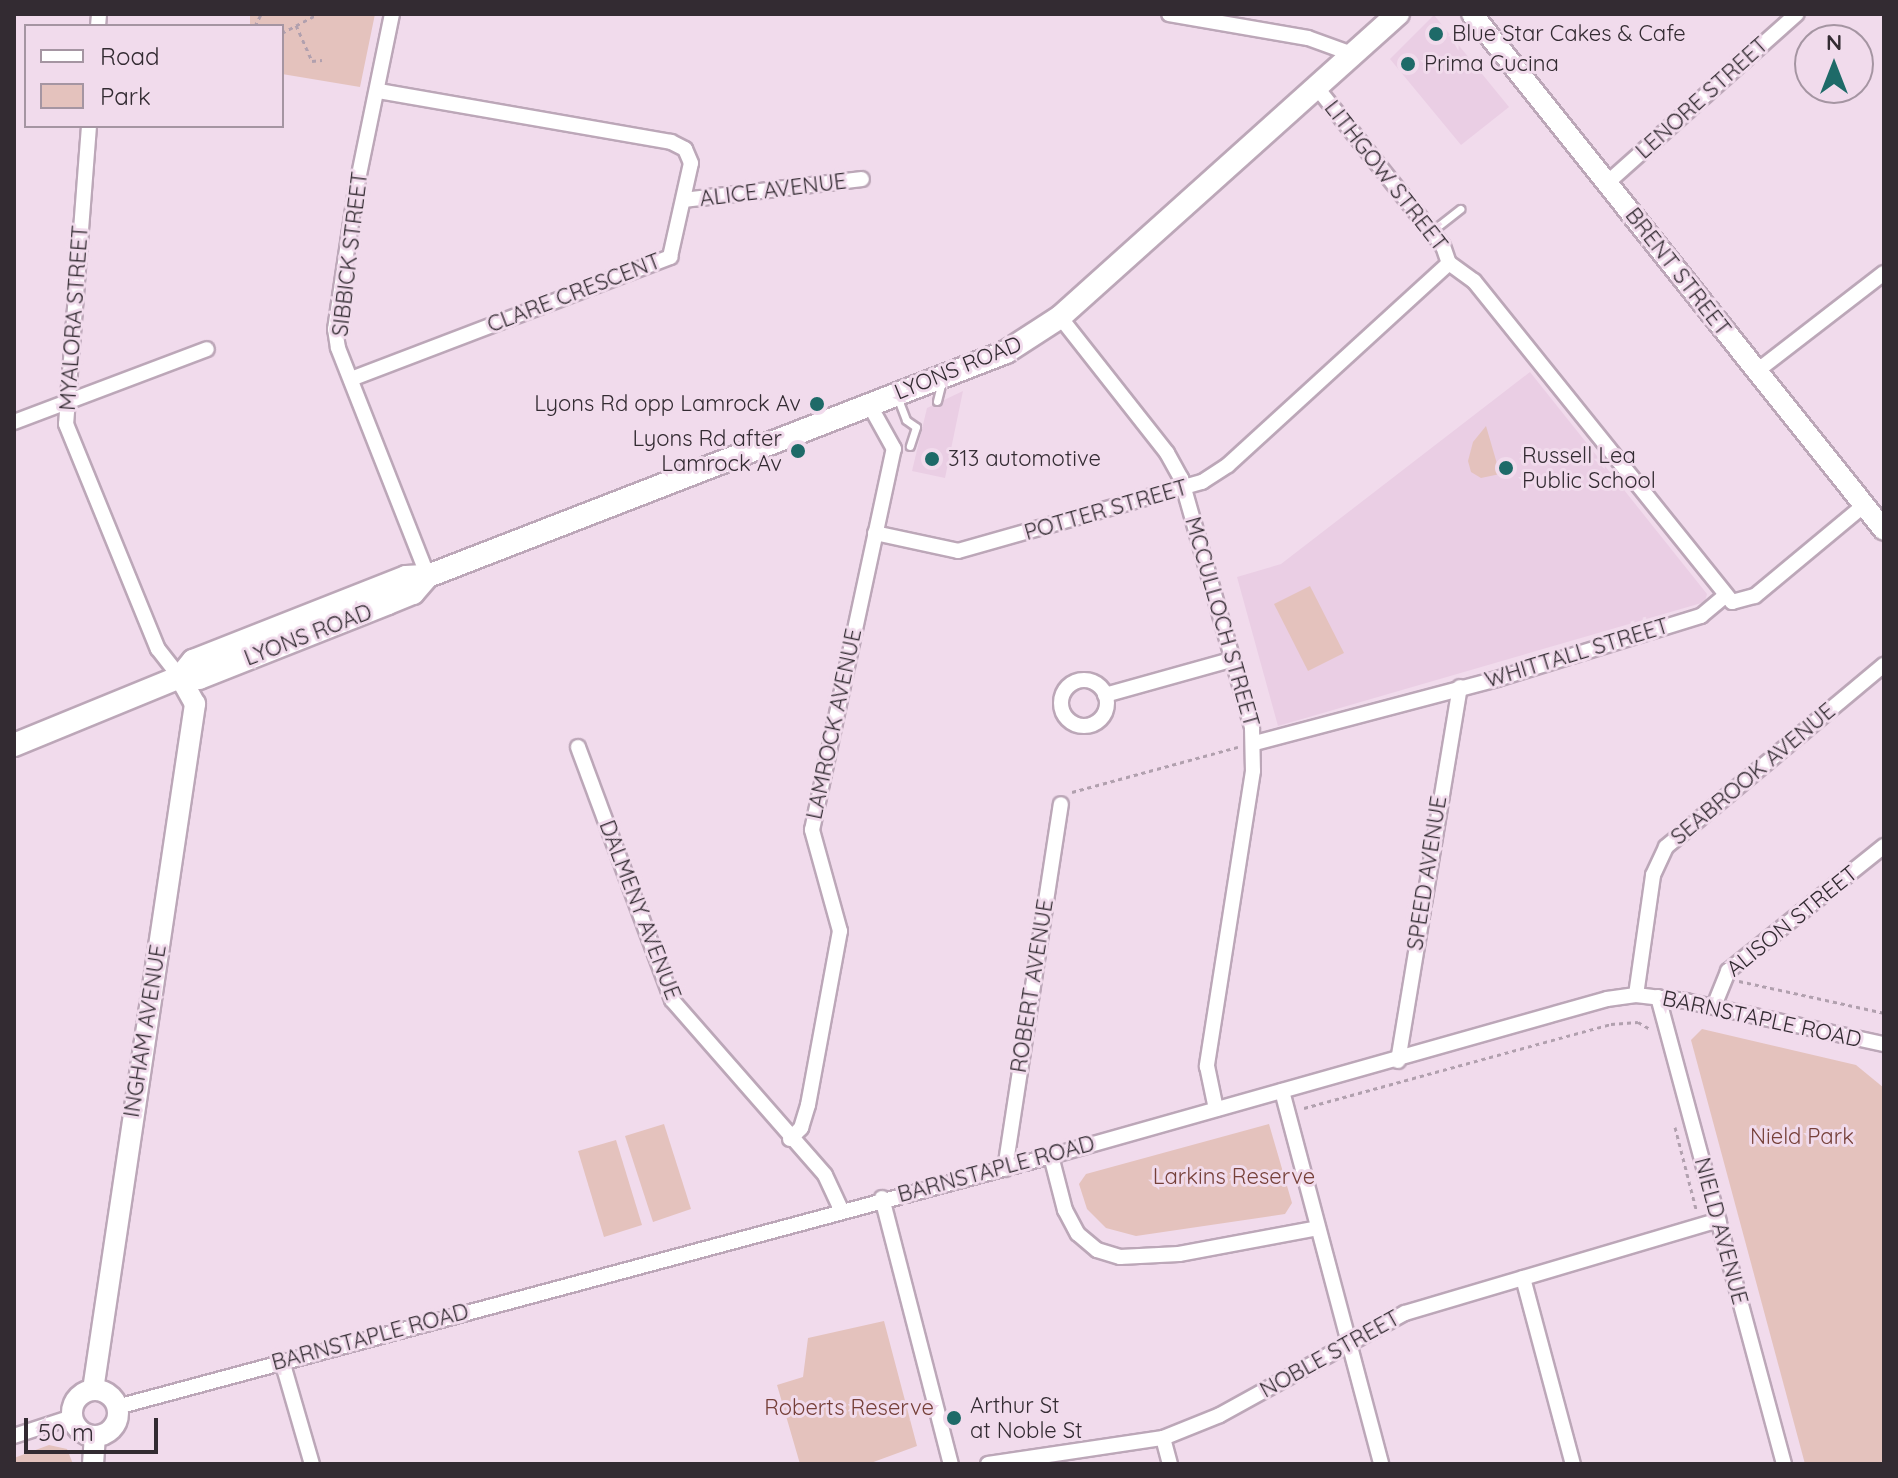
<!DOCTYPE html>
<style>
body{margin:0}
#map{position:relative;width:1898px;height:1478px;overflow:hidden;background:#f1dbec;font-family:Quicksand,sans-serif}
div>[style]{position:absolute}
.built>*{inset:0;background:#eacee4}
.green>*{inset:0;background:#e4c2bd}
.path>*{height:3px;margin-top:-1.5px;transform-origin:0;background:repeating-linear-gradient(90deg,#b1a0ae 0 4px,transparent 0 8px)}
.roads{filter:drop-shadow(2px 0 #bca7b8) drop-shadow(-2px 0 #bca7b8) drop-shadow(0 2px #bca7b8) drop-shadow(0 -2px #bca7b8)}
.lane>*{height:7px;margin:-3.5px;padding:0 3.5px;transform-origin:3.5px;border-radius:3.5px;background:#fff}
.street>*{height:14px;margin:-7px;padding:0 7px;transform-origin:7px;border-radius:7px;background:#fff}
.street>.ring{margin:-7px;padding:0;box-sizing:content-box;background:none;border:14px solid #fff;border-radius:50%}
.secondary>*{height:20px;margin:-10px;padding:0 10px;transform-origin:10px;border-radius:10px;background:#fff}
.secondary>.ring{margin:-10px;padding:0;box-sizing:content-box;background:none;border:20px solid #fff;border-radius:50%}
.primary>*{height:22px;margin:-11px;padding:0 11px;transform-origin:11px;border-radius:11px;background:#fff}
.dots>*{width:22px;height:22px;translate:-50% -50%;box-sizing:border-box;border:4px solid #f1dbec;border-radius:50%}
span{translate:-50% -50%;white-space:nowrap;text-align:center;line-height:1.15;-webkit-text-stroke:6px #f1dbec;paint-order:stroke}
.poi-label{font-size:22px;color:#332b32}
.left{translate:0 -50%;text-align:left}
.right{translate:-100% -50%;text-align:right}
.street-label{font-size:22px;color:#332b32}
.park-label{font-size:22px;color:#764039}
.frame{position:absolute;inset:0;border:16px solid #332b32;pointer-events:none}
.legend{position:absolute;left:24px;top:24px;width:260px;height:104px;box-sizing:border-box;background:#f1dbec;border:2px solid #a595a2;margin:0;padding:10px 14px;list-style:none;font-size:24px;color:#332b32}
.legend li{display:flex;align-items:center;gap:16px;height:40px}
.legend b{width:40px;border:2px solid #a595a2}
.north{position:absolute;left:1794px;top:24px;width:80px;height:80px;box-sizing:border-box;background:#f1dbec;border:2px solid #a595a2;border-radius:50%;rotate:0deg;font-size:22px;font-weight:700;line-height:32px;text-align:center;color:#332b32}
.north::after{content:'';display:block;margin:auto;width:28px;height:36px;background:#1e6a68;clip-path:polygon(50% 0,100% 100%,50% 72%,0 100%)}
.scale{position:absolute;left:24px;top:1418px;width:134px;height:36px;box-sizing:border-box;border:4px solid #332b32;border-top:0;padding-left:10px;font-size:24px;line-height:28px;white-space:nowrap;color:#332b32;-webkit-text-stroke:6px #f1dbec;paint-order:stroke}
</style>
<div id="map">
<div class="built">
<div style="clip-path:polygon(1434px 15px,1509px 107px,1461px 145px,1390px 59px)"></div>
<div style="clip-path:polygon(1530px 372px,1707px 594px,1705px 602px,1278px 726px,1237px 577px,1281px 564px)"></div>
<div style="clip-path:polygon(963px 391px,945px 478px,912px 471px,927px 408px)"></div>
</div>
<div class="green">
<div style="clip-path:polygon(250px 14px,375px 14px,360px 87px,282px 74px,282px 26px,250px 26px)"></div>
<div style="clip-path:polygon(1486px 426px,1500px 474px,1481px 478px,1471px 472px,1468px 461px,1473px 442px)"></div>
<div style="clip-path:polygon(1310px 586px,1344px 653px,1308px 671px,1274px 604px)"></div>
<div style="clip-path:polygon(1702px 1029px,1856px 1065px,1884px 1088px,1884px 1464px,1805px 1464px,1691px 1040px)"></div>
<div style="clip-path:polygon(664px 1124px,691px 1209px,653px 1222px,625px 1136px)"></div>
<div style="clip-path:polygon(1269px 1124px,1292px 1203px,1285px 1214px,1136px 1236px,1106px 1228px,1087px 1209px,1079px 1184px,1086px 1174px)"></div>
<div style="clip-path:polygon(616px 1140px,642px 1225px,604px 1237px,578px 1151px)"></div>
<div style="clip-path:polygon(884px 1321px,917px 1446px,868px 1464px,800px 1464px,777px 1385px,803px 1377px,808px 1338px)"></div>
<div style="clip-path:polygon(49px 1445px,67px 1449px,73px 1464px,14px 1464px,14px 1458px)"></div>
</div>
<div class="path">
<div style="left:296px;top:25px;width:39px;rotate:66deg"></div>
<div style="left:312px;top:61px;width:10px;rotate:-6deg"></div>
<div style="left:255px;top:26px;width:13px;rotate:-63deg"></div>
<div style="left:282px;top:33px;width:40px;rotate:-28deg"></div>
<div style="left:1072px;top:792px;width:172px;rotate:-15.2deg"></div>
<div style="left:1739px;top:981px;width:148px;rotate:12.4deg"></div>
<div style="left:1304px;top:1108px;width:318px;rotate:-15.3deg"></div>
<div style="left:1611px;top:1024px;width:27px;rotate:-4deg"></div>
<div style="left:1638px;top:1022px;width:14px;rotate:30deg"></div>
<div style="left:1675px;top:1127px;width:85px;rotate:75.6deg"></div>
</div>
<div class="roads">
<div class="lane">
<div style="left:1432px;top:231px;width:36px;rotate:-38deg"></div>
<div style="left:898px;top:399px;width:22px;rotate:69deg"></div>
<div style="left:906px;top:420px;width:12px;rotate:35deg"></div>
<div style="left:916px;top:427px;width:20px;rotate:108deg"></div>
<div style="left:937px;top:401px;width:21px;rotate:-76deg"></div>
</div>
<div class="street">
<div style="left:392px;top:14px;width:179px;rotate:101.6deg"></div>
<div style="left:356px;top:189px;width:142px;rotate:98.5deg"></div>
<div style="left:335px;top:329px;width:19px;rotate:81deg"></div>
<div style="left:338px;top:348px;width:245px;rotate:68.5deg"></div>
<div style="left:1169px;top:14px;width:141px;rotate:9.8deg"></div>
<div style="left:1308px;top:38px;width:50px;rotate:19.9deg"></div>
<div style="left:98px;top:26px;width:12px;rotate:-85deg"></div>
<div style="left:1318px;top:89px;width:201px;rotate:51.5deg"></div>
<div style="left:1443px;top:246px;width:18px;rotate:71deg"></div>
<div style="left:1449px;top:263px;width:31px;rotate:36deg"></div>
<div style="left:1474px;top:281px;width:412px;rotate:51.2deg"></div>
<div style="left:1732px;top:602px;width:24px;rotate:-15deg"></div>
<div style="left:1755px;top:596px;width:141px;rotate:-39.8deg"></div>
<div style="left:89px;top:126px;width:299px;rotate:94.4deg"></div>
<div style="left:66px;top:424px;width:243px;rotate:67.8deg"></div>
<div style="left:158px;top:649px;width:36px;rotate:52deg"></div>
<div style="left:1607px;top:183px;width:254px;rotate:-41.7deg"></div>
<div style="left:684px;top:200px;width:179px;rotate:-6.7deg"></div>
<div style="left:1060px;top:317px;width:173px;rotate:51.8deg"></div>
<div style="left:1167px;top:453px;width:29px;rotate:61deg"></div>
<div style="left:1181px;top:478px;width:260px;rotate:74.1deg"></div>
<div style="left:1252px;top:728px;width:43px;rotate:88.7deg"></div>
<div style="left:1253px;top:771px;width:299px;rotate:98.9deg"></div>
<div style="left:1207px;top:1066px;width:44px;rotate:78.2deg"></div>
<div style="left:1757px;top:371px;width:160px;rotate:-37.7deg"></div>
<div style="left:351px;top:379px;width:342px;rotate:-20.9deg"></div>
<div style="left:670px;top:257px;width:96px;rotate:-77.4deg"></div>
<div style="left:691px;top:163px;width:15px;rotate:-113deg"></div>
<div style="left:685px;top:149px;width:16px;rotate:-153deg"></div>
<div style="left:671px;top:142px;width:297px;rotate:-170.1deg"></div>
<div style="left:14px;top:422px;width:206px;rotate:-20.7deg"></div>
<div style="left:875px;top:533px;width:85px;rotate:12.2deg"></div>
<div style="left:958px;top:551px;width:254px;rotate:-15.8deg"></div>
<div style="left:1202px;top:482px;width:31px;rotate:-33deg"></div>
<div style="left:1228px;top:465px;width:299px;rotate:-42.4deg"></div>
<div class="ring" style="left:1061px;top:680px;width:32px;height:32px"></div>
<div style="left:1105px;top:695px;width:134px;rotate:-15.6deg"></div>
<div style="left:1255px;top:743px;width:250px;rotate:-14.8deg"></div>
<div style="left:1497px;top:679px;width:214px;rotate:-17.2deg"></div>
<div style="left:1701px;top:616px;width:31px;rotate:-40deg"></div>
<div style="left:578px;top:747px;width:270px;rotate:69.6deg"></div>
<div style="left:672px;top:1000px;width:232px;rotate:48.8deg"></div>
<div style="left:825px;top:1175px;width:38px;rotate:65deg"></div>
<div style="left:1636px;top:995px;width:121px;rotate:-81.9deg"></div>
<div style="left:1653px;top:875px;width:31px;rotate:-65deg"></div>
<div style="left:1666px;top:847px;width:284px;rotate:-39.9deg"></div>
<div style="left:1658px;top:997px;width:484px;rotate:74.9deg"></div>
<div style="left:1714px;top:1006px;width:38px;rotate:-68deg"></div>
<div style="left:1728px;top:971px;width:200px;rotate:-38.7deg"></div>
<div style="left:1398px;top:1061px;width:379px;rotate:-80.6deg"></div>
<div style="left:1282px;top:1091px;width:386px;rotate:75.1deg"></div>
<div style="left:790px;top:1139px;width:16px;rotate:-45deg"></div>
<div style="left:801px;top:1128px;width:24px;rotate:-73deg"></div>
<div style="left:808px;top:1105px;width:177px;rotate:-79.6deg"></div>
<div style="left:840px;top:931px;width:105px;rotate:-105.5deg"></div>
<div style="left:812px;top:830px;width:390px;rotate:-77.9deg"></div>
<div style="left:894px;top:449px;width:51px;rotate:-119.1deg"></div>
<div style="left:1051px;top:1156px;width:56px;rotate:75.5deg"></div>
<div style="left:1065px;top:1210px;width:27px;rotate:62deg"></div>
<div style="left:1078px;top:1234px;width:25px;rotate:40deg"></div>
<div style="left:1097px;top:1250px;width:24px;rotate:17deg"></div>
<div style="left:1120px;top:1257px;width:59px;rotate:-2.9deg"></div>
<div style="left:1179px;top:1254px;width:141px;rotate:-10.6deg"></div>
<div style="left:1005px;top:1169px;width:369px;rotate:-81.3deg"></div>
<div style="left:882px;top:1198px;width:275px;rotate:75.5deg"></div>
<div style="left:1523px;top:1278px;width:193px;rotate:75deg"></div>
<div style="left:282px;top:1361px;width:107px;rotate:73.8deg"></div>
<div style="left:117px;top:1407px;width:967px;rotate:-15.04deg"></div>
<div style="left:1051px;top:1156px;width:578px;rotate:-15.77deg"></div>
<div style="left:1607px;top:999px;width:29px;rotate:-8deg"></div>
<div style="left:1636px;top:995px;width:50px;rotate:6.8deg"></div>
<div style="left:1686px;top:1001px;width:203px;rotate:12.3deg"></div>
<div style="left:14px;top:1436px;width:61px;rotate:-18.1deg"></div>
<div style="left:1163px;top:1438px;width:27px;rotate:75deg"></div>
<div style="left:988px;top:1464px;width:177px;rotate:-8.5deg"></div>
<div style="left:1163px;top:1438px;width:61px;rotate:-22deg"></div>
<div style="left:1220px;top:1415px;width:211px;rotate:-28.9deg"></div>
<div style="left:1405px;top:1313px;width:327px;rotate:-16.5deg"></div>
</div>
<div class="secondary">
<div style="left:1472px;top:14px;width:660px;rotate:51.39deg"></div>
<div style="left:93px;top:1390px;width:694px;rotate:-81.54deg"></div>
<div style="left:195px;top:704px;width:31px;rotate:-119deg"></div>
<div class="ring" style="left:72px;top:1390px;width:26px;height:26px"></div>
<div style="left:93px;top:1464px;width:28px;rotate:-86deg"></div>
</div>
<div class="primary">
<div style="left:180px;top:677px;width:21px;rotate:-51deg"></div>
<div style="left:193px;top:661px;width:229px;rotate:-21.5deg"></div>
<div style="left:406px;top:577px;width:22px;rotate:-3deg"></div>
<div style="left:428px;top:576px;width:620px;rotate:-21.18deg"></div>
<div style="left:1006px;top:352px;width:64px;rotate:-32.9deg"></div>
<div style="left:1060px;top:317px;width:454px;rotate:-41.9deg"></div>
<div style="left:14px;top:745px;width:179px;rotate:-22.3deg"></div>
<div style="left:180px;top:677px;width:19px;rotate:3deg"></div>
<div style="left:199px;top:678px;width:203px;rotate:-21.6deg"></div>
<div style="left:388px;top:603px;width:27px;rotate:-22deg"></div>
<div style="left:413px;top:593px;width:23px;rotate:-49deg"></div>
</div>
</div>
<div class="dots">
<div style="left:1436px;top:34px;background:#1e6a68"></div>
<div style="left:1408px;top:64px;background:#1e6a68"></div>
<div style="left:817px;top:404px;background:#1e6a68"></div>
<div style="left:798px;top:451px;background:#1e6a68"></div>
<div style="left:932px;top:459px;background:#1e6a68"></div>
<div style="left:1506px;top:468px;background:#1e6a68"></div>
<div style="left:954px;top:1418px;background:#1e6a68"></div>
</div>
<div class="poi-label">
<span class="left" style="left:1452px;top:34px">Blue Star Cakes &amp; Cafe</span>
<span class="left" style="left:1424px;top:64px">Prima Cucina</span>
<span class="right" style="left:801px;top:404px">Lyons Rd opp Lamrock Av</span>
<span class="right" style="left:782px;top:451px">Lyons Rd after<br>Lamrock Av</span>
<span class="left" style="left:1522px;top:468px">Russell Lea<br>Public School</span>
<span class="left" style="left:948px;top:459px">313 automotive</span>
<span class="left" style="left:970px;top:1418px">Arthur St<br>at Noble St</span>
</div>
<div class="street-label">
<span style="left:1702px;top:98px;rotate:-42deg">LENORE STREET</span>
<span style="left:1386px;top:176px;rotate:52deg">LITHGOW STREET</span>
<span style="left:773px;top:190px;rotate:-7deg">ALICE AVENUE</span>
<span style="left:350px;top:254px;rotate:-83deg">SIBBICK STREET</span>
<span style="left:1678px;top:272px;rotate:52deg">BRENT STREET</span>
<span style="left:574px;top:293px;rotate:-21deg">CLARE CRESCENT</span>
<span style="left:74px;top:318px;rotate:-86deg">MYALORA STREET</span>
<span style="left:958px;top:368px;rotate:-22deg">LYONS ROAD</span>
<span style="left:1106px;top:510px;rotate:-16deg">POTTER STREET</span>
<span style="left:1222px;top:622px;rotate:74deg">MCCULLOCH STREET</span>
<span style="left:308px;top:635px;rotate:-21deg">LYONS ROAD</span>
<span style="left:1577px;top:653px;rotate:-17deg">WHITTALL STREET</span>
<span style="left:834px;top:724px;rotate:-78deg">LAMROCK AVENUE</span>
<span style="left:1753px;top:774px;rotate:-40deg">SEABROOK AVENUE</span>
<span style="left:1427px;top:873px;rotate:-81deg">SPEED AVENUE</span>
<span style="left:640px;top:910px;rotate:69deg">DALMENY AVENUE</span>
<span style="left:1792px;top:921px;rotate:-39deg">ALISON STREET</span>
<span style="left:1032px;top:986px;rotate:-81deg">ROBERT AVENUE</span>
<span style="left:1762px;top:1019px;rotate:12deg">BARNSTAPLE ROAD</span>
<span style="left:145px;top:1031px;rotate:-81deg">INGHAM AVENUE</span>
<span style="left:996px;top:1169px;rotate:-15deg">BARNSTAPLE ROAD</span>
<span style="left:1721px;top:1231px;rotate:75deg">NIELD AVENUE</span>
<span style="left:370px;top:1337px;rotate:-15deg">BARNSTAPLE ROAD</span>
<span style="left:1330px;top:1354px;rotate:-29deg">NOBLE STREET</span>
</div>
<div class="park-label">
<span style="left:1802px;top:1137px">Nield Park</span>
<span style="left:1234px;top:1177px">Larkins Reserve</span>
<span style="left:849px;top:1408px">Roberts Reserve</span>
</div>
<div class="frame"></div>
<ul class="legend">
<li><b style="height:10px;background:#fff"></b>Road</li>
<li><b style="height:22px;background:#e4c2bd"></b>Park</li>
</ul>
<div class="north">N</div>
<div class="scale">50 m</div>
</div>
